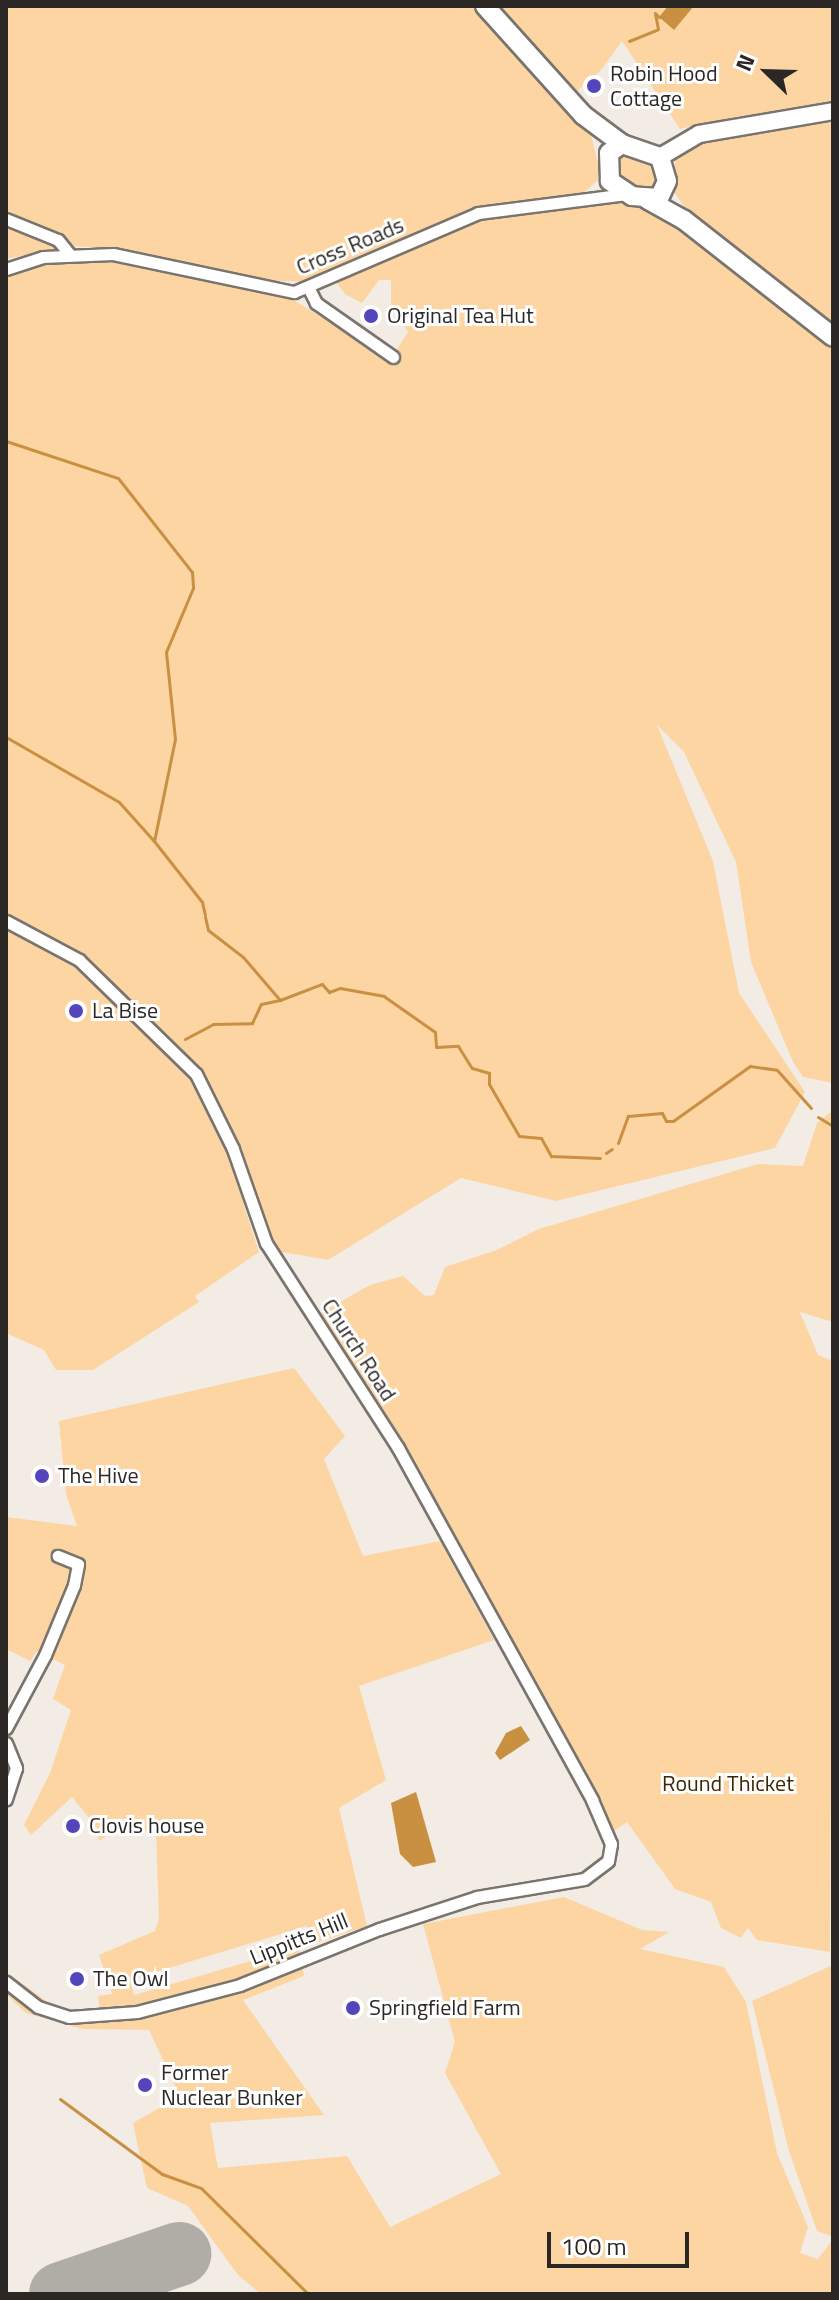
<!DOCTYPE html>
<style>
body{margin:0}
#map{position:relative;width:839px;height:2300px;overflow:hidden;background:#f2ece5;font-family:"Titillium Web",sans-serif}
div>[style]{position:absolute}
.green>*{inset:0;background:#fcd5a3}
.water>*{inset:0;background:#c99042}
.stream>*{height:3px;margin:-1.5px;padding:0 1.5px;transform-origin:1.5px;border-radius:1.5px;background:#c99042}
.runway>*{height:64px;margin:-32px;padding:0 32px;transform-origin:32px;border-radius:32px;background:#b0aca6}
.roads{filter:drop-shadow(2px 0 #79746e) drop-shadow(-2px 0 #79746e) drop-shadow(0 2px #79746e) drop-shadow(0 -2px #79746e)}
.street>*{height:11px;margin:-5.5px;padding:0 5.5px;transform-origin:5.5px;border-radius:5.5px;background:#fff}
.secondary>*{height:16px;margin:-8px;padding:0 8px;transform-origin:8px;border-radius:8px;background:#fff}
.primary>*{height:18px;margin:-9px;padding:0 9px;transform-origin:9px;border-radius:9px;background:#fff}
.dots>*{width:22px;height:22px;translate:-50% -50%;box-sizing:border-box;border:4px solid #fff;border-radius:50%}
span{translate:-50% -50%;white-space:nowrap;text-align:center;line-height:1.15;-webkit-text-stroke:6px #fff;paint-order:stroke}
.poi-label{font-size:22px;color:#2a2725}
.left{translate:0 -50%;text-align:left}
.street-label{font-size:22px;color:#2a2725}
.park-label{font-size:22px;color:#3e2704}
.frame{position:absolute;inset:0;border:8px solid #2a2725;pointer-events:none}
.north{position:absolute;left:727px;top:32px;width:80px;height:80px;-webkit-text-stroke:6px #fff;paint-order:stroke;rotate:293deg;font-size:22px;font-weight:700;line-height:32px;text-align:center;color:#2a2725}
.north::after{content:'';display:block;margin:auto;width:28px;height:36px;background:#2a2725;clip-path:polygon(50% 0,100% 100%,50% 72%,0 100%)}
.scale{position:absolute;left:547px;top:2232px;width:142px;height:36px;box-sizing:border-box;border:4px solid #2a2725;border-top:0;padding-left:10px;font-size:24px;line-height:28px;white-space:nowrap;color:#2a2725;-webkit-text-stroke:6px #fff;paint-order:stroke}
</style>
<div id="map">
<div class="green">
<div style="clip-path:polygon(6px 6px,478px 6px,591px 135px,600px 171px,597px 181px,579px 197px,496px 204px,457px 215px,306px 282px,253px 280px,106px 248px,70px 246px,6px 259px)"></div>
<div style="clip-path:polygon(493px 6px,668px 6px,659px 17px,674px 29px,694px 6px,833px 6px,833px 108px,739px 116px,680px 129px,622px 41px,601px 70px,576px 92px)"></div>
<div style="clip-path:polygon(833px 117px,833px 330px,692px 218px,672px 189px,676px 155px,683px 144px)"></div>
<div style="clip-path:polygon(625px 152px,660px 167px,659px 191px,620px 185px,614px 160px)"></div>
<div style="clip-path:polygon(633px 201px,681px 227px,833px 344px,833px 1083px,803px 1077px,793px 1062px,751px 962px,736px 862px,684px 752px,657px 725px,713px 861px,739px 993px,805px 1092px,775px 1148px,556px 1201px,461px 1178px,328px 1260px,282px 1252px,243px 1203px,259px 1252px,195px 1296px,199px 1302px,93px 1370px,56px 1370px,44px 1350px,6px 1333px,6px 268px,48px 259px,111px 259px,285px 295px,391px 359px,408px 332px,391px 304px,391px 280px,379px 280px,362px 303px,345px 294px,336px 282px,460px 224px,492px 215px)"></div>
<div style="clip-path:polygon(833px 1110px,833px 1322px,800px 1312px,818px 1355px,833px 1361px,830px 1952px,757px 1940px,748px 1928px,741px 1938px,721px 1928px,711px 1902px,675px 1889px,627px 1822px,614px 1831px,497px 1616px,319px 1314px,370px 1285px,403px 1276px,425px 1296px,434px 1295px,445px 1267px,497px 1250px,539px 1229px,758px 1164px,803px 1166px,817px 1123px)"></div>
<div style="clip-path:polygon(294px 1368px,345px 1436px,324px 1459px,363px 1556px,440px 1541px,494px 1640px,359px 1686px,386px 1780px,339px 1808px,367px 1926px,316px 1943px,307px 1926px,130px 1980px,134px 1995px,299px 1947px,304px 1976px,243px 2000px,324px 2115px,210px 2123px,218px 2168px,347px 2156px,390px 2227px,501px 2174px,445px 2073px,455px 2042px,423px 1924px,564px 1897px,642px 1930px,669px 1932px,640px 1949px,724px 1967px,746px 2002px,777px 2153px,808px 2227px,800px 2253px,818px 2259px,833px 2239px,833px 2294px,261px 2294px,238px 2275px,188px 2206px,147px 2188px,133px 2123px,180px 2096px,149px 2030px,82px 2029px,26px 2013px,6px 1994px,6px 1972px,56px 2008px,78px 2013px,100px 2010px,98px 1996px,112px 1994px,99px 1955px,155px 1931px,159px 1919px,156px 1830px,111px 1833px,99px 1841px,95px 1825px,72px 1797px,31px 1835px,24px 1825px,50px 1773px,71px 1710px,53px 1699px,65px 1665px,37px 1651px,30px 1661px,6px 1649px,6px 1517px,77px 1526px,66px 1494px,59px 1421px)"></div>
<div style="clip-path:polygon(833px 1965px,833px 2237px,817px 2231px,789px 2151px,752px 2001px)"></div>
</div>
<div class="water">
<div style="clip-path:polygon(668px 6px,694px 6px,674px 30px,659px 17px)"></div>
<div style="clip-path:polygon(521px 1726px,530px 1740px,500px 1760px,495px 1753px,506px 1733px)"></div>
<div style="clip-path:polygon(416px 1792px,436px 1862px,413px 1867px,400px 1854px,391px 1803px)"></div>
</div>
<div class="stream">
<div style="left:629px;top:41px;width:31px;rotate:-22deg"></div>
<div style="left:658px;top:29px;width:16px;rotate:-101deg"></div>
<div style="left:655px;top:13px;width:6px;rotate:45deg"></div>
<div style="left:6px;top:441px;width:118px;rotate:18.3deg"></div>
<div style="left:118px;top:478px;width:120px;rotate:51.8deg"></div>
<div style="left:192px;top:572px;width:16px;rotate:86deg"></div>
<div style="left:193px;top:588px;width:69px;rotate:112.9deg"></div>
<div style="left:166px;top:652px;width:87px;rotate:84.1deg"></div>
<div style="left:175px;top:739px;width:104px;rotate:101.6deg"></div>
<div style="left:154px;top:841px;width:78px;rotate:51.8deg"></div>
<div style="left:202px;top:902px;width:13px;rotate:77deg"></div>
<div style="left:6px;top:737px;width:130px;rotate:29.9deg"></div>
<div style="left:119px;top:802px;width:52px;rotate:48.1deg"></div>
<div style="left:205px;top:917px;width:13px;rotate:77deg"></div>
<div style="left:208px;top:930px;width:44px;rotate:37.6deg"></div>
<div style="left:243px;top:957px;width:57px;rotate:49.3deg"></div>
<div style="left:280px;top:1000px;width:45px;rotate:-20.9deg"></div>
<div style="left:322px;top:984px;width:11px;rotate:49deg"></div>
<div style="left:329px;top:992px;width:12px;rotate:-20deg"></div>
<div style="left:340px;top:988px;width:45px;rotate:10.3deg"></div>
<div style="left:385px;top:997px;width:61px;rotate:35deg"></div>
<div style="left:435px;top:1032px;width:15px;rotate:86deg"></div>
<div style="left:436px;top:1047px;width:22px;rotate:-3deg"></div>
<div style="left:458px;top:1046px;width:26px;rotate:58deg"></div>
<div style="left:472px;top:1068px;width:18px;rotate:16deg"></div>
<div style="left:489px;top:1073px;width:11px;rotate:90deg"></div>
<div style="left:489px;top:1084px;width:60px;rotate:60deg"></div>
<div style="left:519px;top:1136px;width:22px;rotate:5deg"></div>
<div style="left:541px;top:1138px;width:21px;rotate:61deg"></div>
<div style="left:551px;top:1156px;width:49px;rotate:2.3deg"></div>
<div style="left:185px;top:1039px;width:32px;rotate:-28deg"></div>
<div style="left:213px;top:1024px;width:39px;rotate:-1deg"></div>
<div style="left:252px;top:1023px;width:21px;rotate:-65deg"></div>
<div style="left:261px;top:1004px;width:19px;rotate:-12deg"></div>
<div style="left:818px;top:1117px;width:17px;rotate:31deg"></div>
<div style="left:618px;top:1143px;width:29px;rotate:-70deg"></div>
<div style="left:628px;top:1116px;width:34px;rotate:-5deg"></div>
<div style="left:662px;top:1113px;width:9px;rotate:63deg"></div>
<div style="left:666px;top:1121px;width:7px"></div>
<div style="left:673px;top:1121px;width:95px;rotate:-35.5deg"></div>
<div style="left:750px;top:1066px;width:27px;rotate:8deg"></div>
<div style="left:777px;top:1070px;width:51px;rotate:48.2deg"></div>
<div style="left:606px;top:1153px;width:7px;rotate:-34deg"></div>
<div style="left:60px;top:2099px;width:127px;rotate:36.3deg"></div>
<div style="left:162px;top:2174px;width:41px;rotate:19.7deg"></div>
<div style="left:201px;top:2188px;width:151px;rotate:44.7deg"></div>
</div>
<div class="runway">
<div style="left:61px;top:2294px;width:125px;rotate:-18.7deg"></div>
</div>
<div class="roads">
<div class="street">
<div style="left:6px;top:219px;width:56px;rotate:22deg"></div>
<div style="left:58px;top:240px;width:19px;rotate:51deg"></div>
<div style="left:6px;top:269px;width:39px;rotate:-18deg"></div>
<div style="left:43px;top:257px;width:70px;rotate:-2.5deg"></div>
<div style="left:113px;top:254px;width:185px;rotate:11.9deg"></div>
<div style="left:294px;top:292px;width:200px;rotate:-23.2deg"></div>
<div style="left:478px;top:213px;width:150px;rotate:-7.3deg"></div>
<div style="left:309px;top:289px;width:16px;rotate:63deg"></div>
<div style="left:316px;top:303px;width:94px;rotate:35deg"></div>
<div style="left:6px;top:921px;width:83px;rotate:28.1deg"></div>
<div style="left:79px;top:960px;width:163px;rotate:44.3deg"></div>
<div style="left:196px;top:1074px;width:84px;rotate:63.7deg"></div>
<div style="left:233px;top:1149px;width:100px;rotate:70.7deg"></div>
<div style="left:266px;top:1243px;width:244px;rotate:57.2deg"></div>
<div style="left:398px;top:1448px;width:402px;rotate:61.1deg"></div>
<div style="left:592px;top:1800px;width:48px;rotate:66.6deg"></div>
<div style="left:611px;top:1844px;width:17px;rotate:100deg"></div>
<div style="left:608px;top:1861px;width:30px;rotate:143deg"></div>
<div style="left:584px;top:1879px;width:109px;rotate:170.5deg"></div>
<div style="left:477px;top:1897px;width:103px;rotate:161.9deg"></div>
<div style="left:379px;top:1929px;width:150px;rotate:158.1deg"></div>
<div style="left:240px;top:1985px;width:106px;rotate:165.3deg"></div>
<div style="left:137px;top:2012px;width:68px;rotate:175.8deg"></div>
<div style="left:69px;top:2017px;width:33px;rotate:-162deg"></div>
<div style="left:38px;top:2007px;width:41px;rotate:-142deg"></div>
<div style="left:6px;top:1728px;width:83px;rotate:-61.9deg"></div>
<div style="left:45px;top:1655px;width:76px;rotate:-67.5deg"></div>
<div style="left:74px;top:1585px;width:21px;rotate:-79deg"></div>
<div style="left:78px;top:1564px;width:22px;rotate:-158deg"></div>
<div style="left:6px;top:1743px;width:27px;rotate:68deg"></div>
<div style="left:16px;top:1768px;width:33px;rotate:108deg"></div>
</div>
<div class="secondary">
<div style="left:660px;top:157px;width:45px;rotate:-30.5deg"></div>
<div style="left:699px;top:134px;width:136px;rotate:-9.7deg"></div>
</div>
<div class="primary">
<div style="left:485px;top:6px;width:147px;rotate:48deg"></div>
<div style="left:583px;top:115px;width:49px;rotate:36.6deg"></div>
<div style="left:622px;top:144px;width:40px;rotate:18.9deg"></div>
<div style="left:660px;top:157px;width:25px;rotate:74deg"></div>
<div style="left:667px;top:181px;width:19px;rotate:115deg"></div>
<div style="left:659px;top:198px;width:27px;rotate:-176deg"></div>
<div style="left:632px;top:196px;width:27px;rotate:-146deg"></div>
<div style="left:610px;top:181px;width:28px;rotate:-92deg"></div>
<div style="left:609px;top:153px;width:16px;rotate:-35deg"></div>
<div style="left:648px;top:200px;width:41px;rotate:29.1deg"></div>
<div style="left:684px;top:220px;width:189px;rotate:38.1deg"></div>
</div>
</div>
<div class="dots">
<div style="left:594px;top:86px;background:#5445bd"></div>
<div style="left:371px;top:316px;background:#5445bd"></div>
<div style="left:76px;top:1011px;background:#5445bd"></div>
<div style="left:42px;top:1476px;background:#5445bd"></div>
<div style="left:73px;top:1826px;background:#5445bd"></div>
<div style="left:77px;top:1979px;background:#5445bd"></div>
<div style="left:353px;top:2008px;background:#5445bd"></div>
<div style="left:145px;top:2085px;background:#5445bd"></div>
</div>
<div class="poi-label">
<span class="left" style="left:610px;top:86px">Robin Hood<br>Cottage</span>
<span class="left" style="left:387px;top:316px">Original Tea Hut</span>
<span class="left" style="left:92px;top:1011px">La Bise</span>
<span class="left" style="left:58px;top:1476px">The Hive</span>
<span class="left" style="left:89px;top:1826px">Clovis house</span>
<span class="left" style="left:93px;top:1979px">The Owl</span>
<span class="left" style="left:369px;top:2008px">Springfield Farm</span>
<span class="left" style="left:161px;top:2085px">Former<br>Nuclear Bunker</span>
</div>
<div class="street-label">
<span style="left:350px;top:246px;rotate:-23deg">Cross Roads</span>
<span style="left:359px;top:1350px;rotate:57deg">Church Road</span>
<span style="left:299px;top:1939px;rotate:-22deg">Lippitts Hill</span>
</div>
<div class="park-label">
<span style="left:728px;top:1784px">Round Thicket</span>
</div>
<div class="frame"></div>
<div class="north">N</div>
<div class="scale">100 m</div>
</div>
